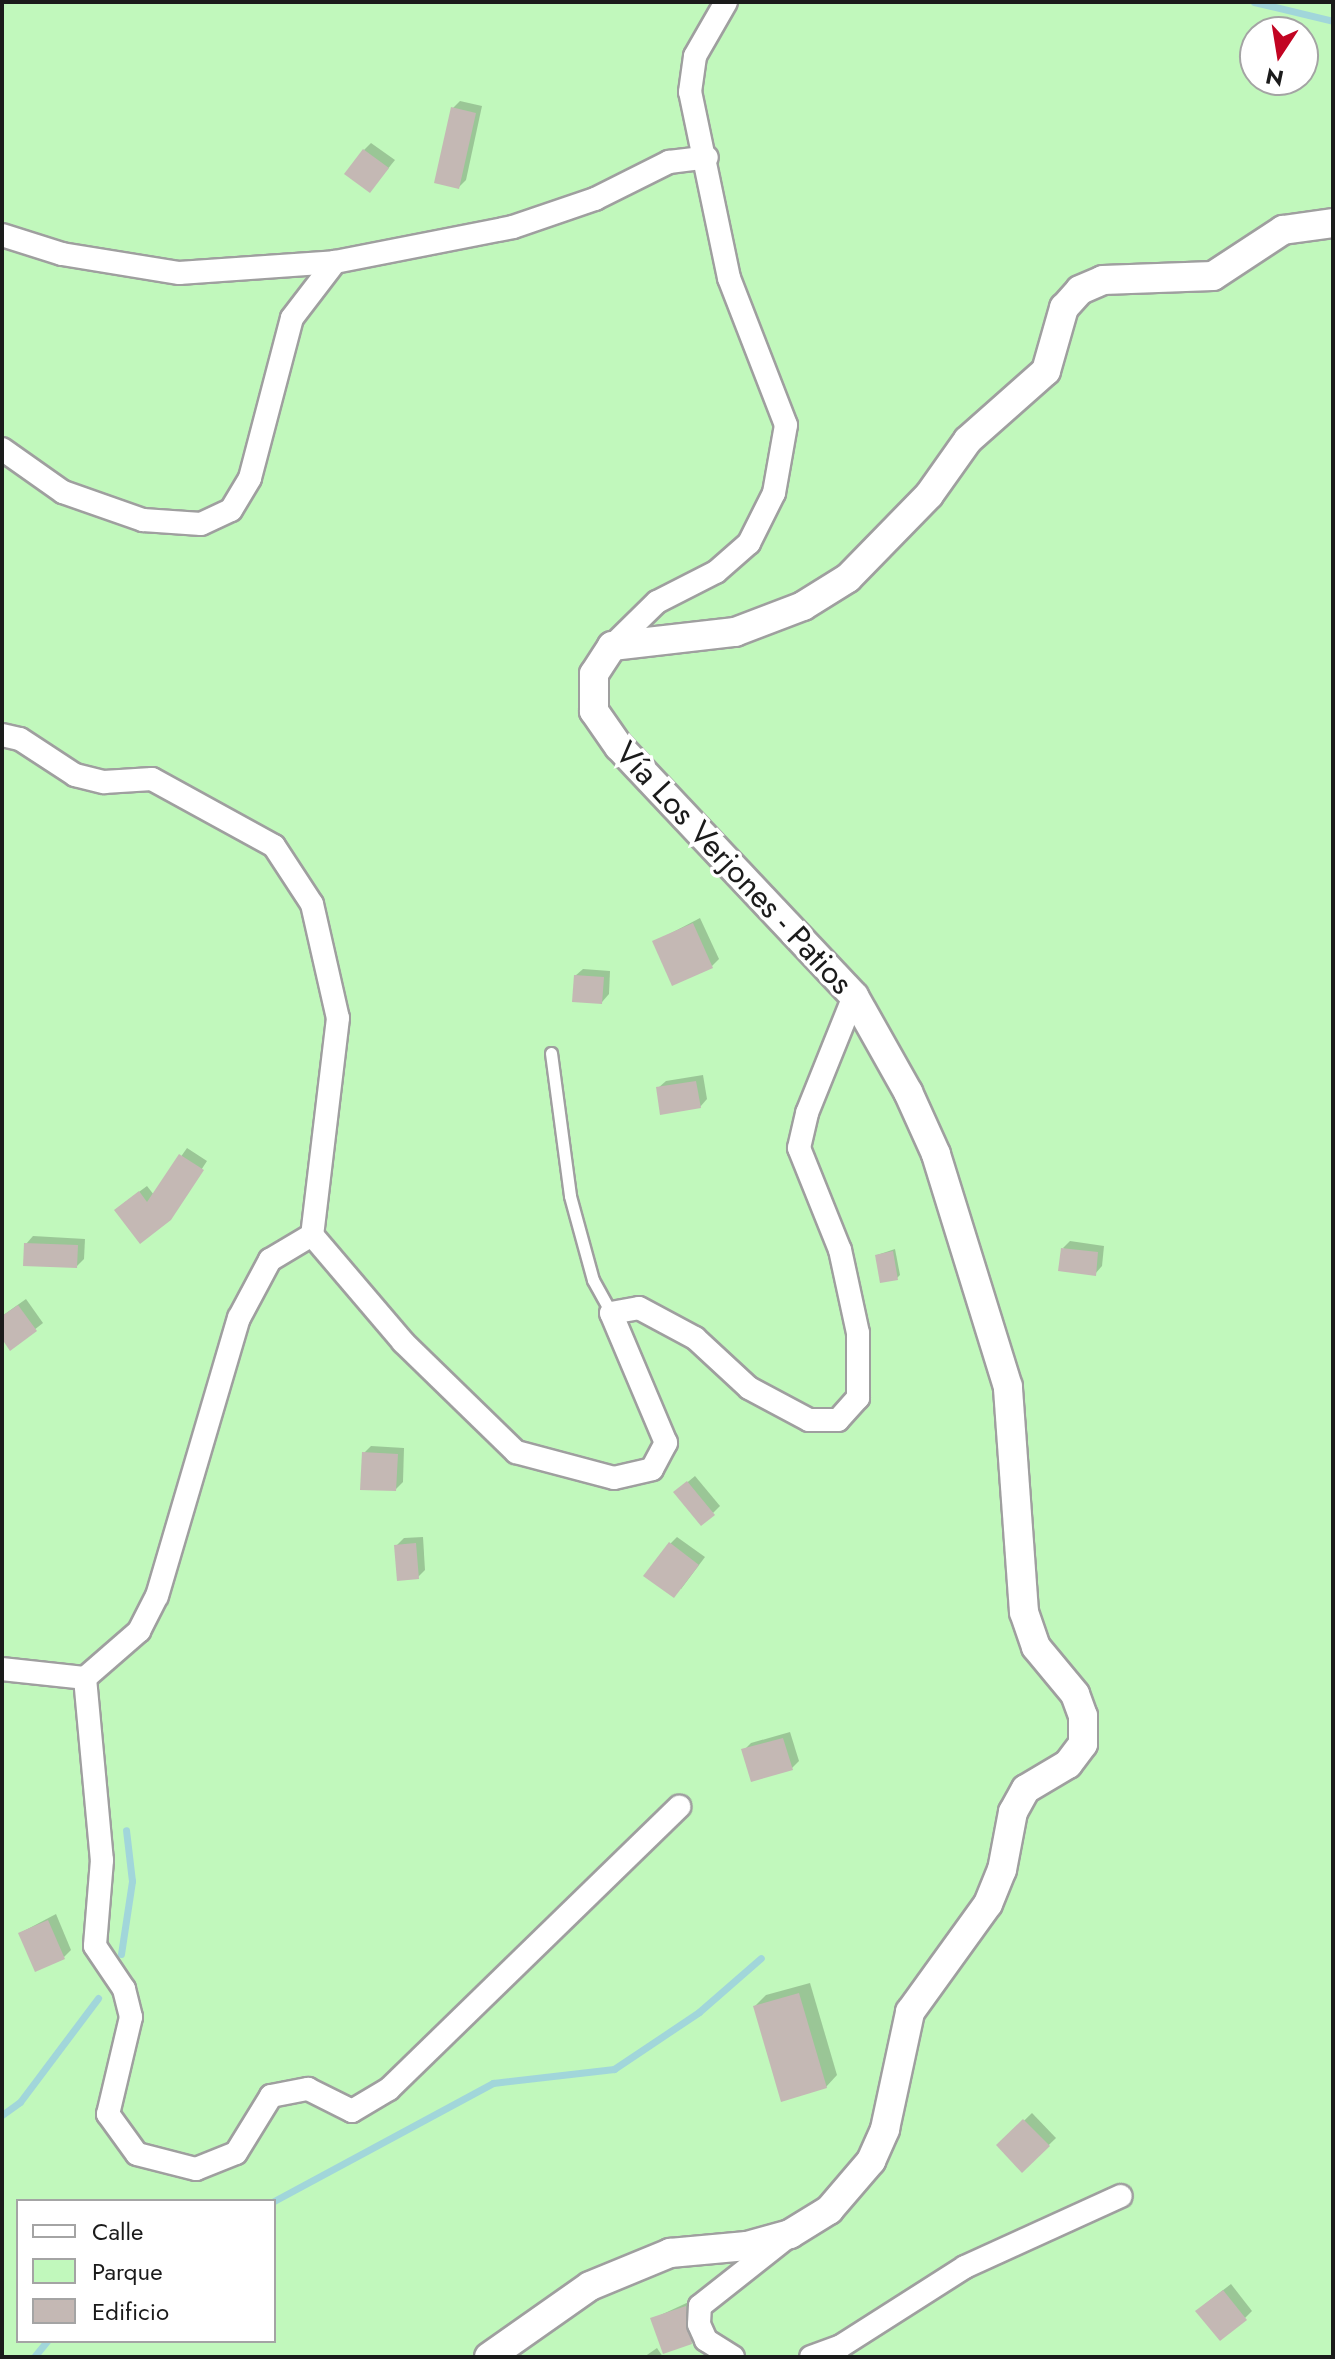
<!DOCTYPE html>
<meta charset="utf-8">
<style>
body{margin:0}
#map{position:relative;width:1335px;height:2359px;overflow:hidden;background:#ede7e0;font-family:Jost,sans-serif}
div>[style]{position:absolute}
.park>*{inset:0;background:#c1f8bc}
.shadow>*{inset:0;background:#0003}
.stream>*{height:7px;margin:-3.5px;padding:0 3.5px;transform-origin:3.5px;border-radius:3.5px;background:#a1d6da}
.building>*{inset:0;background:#c4b8b4}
.roads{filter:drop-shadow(2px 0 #9f9f9f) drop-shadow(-2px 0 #9f9f9f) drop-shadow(0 2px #9f9f9f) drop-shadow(0 -2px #9f9f9f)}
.service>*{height:11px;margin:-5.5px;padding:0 5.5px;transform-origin:5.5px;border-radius:5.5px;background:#fff}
.minor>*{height:22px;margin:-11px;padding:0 11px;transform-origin:11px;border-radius:11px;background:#fff}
.tertiary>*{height:28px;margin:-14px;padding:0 14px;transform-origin:14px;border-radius:14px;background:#fff}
span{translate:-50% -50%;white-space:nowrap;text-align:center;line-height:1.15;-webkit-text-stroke:7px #fff;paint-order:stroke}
.street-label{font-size:32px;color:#1b1b1b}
.frame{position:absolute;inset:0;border:4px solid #1b1b1b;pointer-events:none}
.legend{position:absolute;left:16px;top:2199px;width:260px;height:144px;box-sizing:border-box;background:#fff;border:2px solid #a4a4a4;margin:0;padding:10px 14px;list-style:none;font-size:24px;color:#1b1b1b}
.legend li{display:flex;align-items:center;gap:16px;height:40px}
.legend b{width:40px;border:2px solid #a4a4a4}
.north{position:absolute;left:1239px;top:16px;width:80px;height:80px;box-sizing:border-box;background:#fff;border:2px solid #a4a4a4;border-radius:50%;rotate:192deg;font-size:22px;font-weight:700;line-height:32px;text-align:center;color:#1b1b1b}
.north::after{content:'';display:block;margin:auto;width:28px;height:36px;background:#c20422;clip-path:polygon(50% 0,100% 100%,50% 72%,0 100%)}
</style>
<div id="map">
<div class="park">
<div style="clip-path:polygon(evenodd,2px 2px,1333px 2px,1333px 2357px,2px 2357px,2px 2px,1255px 32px,1303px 32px,1303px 80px,1255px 80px,1255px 32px,2px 2px,18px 2201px,274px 2201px,274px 2341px,18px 2341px,18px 2201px)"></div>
</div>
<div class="shadow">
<div style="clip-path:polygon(460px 101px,482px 106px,466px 180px,459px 187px,453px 108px)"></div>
<div style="clip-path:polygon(371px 143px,395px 160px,370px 191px,364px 150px)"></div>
<div style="clip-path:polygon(700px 918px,719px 959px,712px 966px,654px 942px)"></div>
<div style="clip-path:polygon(583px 969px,610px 971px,609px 994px,602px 1002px,575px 976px)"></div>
<div style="clip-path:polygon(703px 1075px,707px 1099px,700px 1107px,658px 1088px,666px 1081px)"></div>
<div style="clip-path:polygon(187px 1148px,207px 1161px,170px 1218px,124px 1203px,147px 1186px,154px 1195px)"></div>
<div style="clip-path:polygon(33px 1236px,85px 1239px,84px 1259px,77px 1266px,26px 1244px)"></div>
<div style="clip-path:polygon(1070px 1241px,1104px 1246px,1102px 1266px,1095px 1274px,1063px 1248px)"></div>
<div style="clip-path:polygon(895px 1249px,900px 1275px,897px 1278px,877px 1255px)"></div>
<div style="clip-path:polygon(26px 1299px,43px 1323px,11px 1348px,2px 1336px,2px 1316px)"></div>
<div style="clip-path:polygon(371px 1446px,404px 1448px,403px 1482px,396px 1489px,364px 1453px)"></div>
<div style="clip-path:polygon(695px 1476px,720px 1506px,713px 1513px,683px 1486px)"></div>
<div style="clip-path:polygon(423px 1537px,425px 1570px,418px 1577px,396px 1546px,404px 1538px)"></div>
<div style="clip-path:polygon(677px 1537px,705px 1557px,681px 1589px,670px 1544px)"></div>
<div style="clip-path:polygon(790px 1732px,799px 1761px,792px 1768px,744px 1750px,751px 1743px)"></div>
<div style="clip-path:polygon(56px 1914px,71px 1950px,64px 1957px,20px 1933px)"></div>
<div style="clip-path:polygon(810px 1983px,837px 2075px,826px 2087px,755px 2006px,766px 1995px)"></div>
<div style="clip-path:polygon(1032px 2113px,1056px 2138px,1023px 2170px,999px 2145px)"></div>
<div style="clip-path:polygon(1231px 2284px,1252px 2311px,1245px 2318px,1205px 2304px)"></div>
<div style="clip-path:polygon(693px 2300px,699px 2335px,691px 2342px,652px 2319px)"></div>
<div style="clip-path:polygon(657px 2348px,663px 2357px,644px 2357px)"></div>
</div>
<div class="stream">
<div style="left:1254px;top:2px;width:81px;rotate:13.5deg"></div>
<div style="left:121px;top:1954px;width:74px;rotate:-81.4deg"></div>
<div style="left:132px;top:1881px;width:51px;rotate:-96.7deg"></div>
<div style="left:2px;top:2115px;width:22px;rotate:-36deg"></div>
<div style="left:20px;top:2102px;width:130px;rotate:-53.1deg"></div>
<div style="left:274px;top:2201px;width:249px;rotate:-28.3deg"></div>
<div style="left:493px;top:2083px;width:122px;rotate:-6.6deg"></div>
<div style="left:614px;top:2069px;width:102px;rotate:-33.8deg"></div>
<div style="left:699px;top:2012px;width:82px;rotate:-41.1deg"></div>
<div style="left:34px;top:2357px;width:21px;rotate:-51deg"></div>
</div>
<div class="building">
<div style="clip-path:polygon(451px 107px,476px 113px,459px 189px,434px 183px)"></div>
<div style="clip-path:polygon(363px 149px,389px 168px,370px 193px,344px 174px)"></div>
<div style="clip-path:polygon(693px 923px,713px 968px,672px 986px,652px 941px)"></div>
<div style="clip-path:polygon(574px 975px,604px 977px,602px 1004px,572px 1002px)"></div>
<div style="clip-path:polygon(696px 1081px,701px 1108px,660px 1115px,656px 1087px)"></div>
<div style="clip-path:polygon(179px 1154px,204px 1170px,171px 1220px,140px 1244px,114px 1210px,139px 1191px,147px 1202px)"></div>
<div style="clip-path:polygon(24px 1243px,78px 1245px,77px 1268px,23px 1266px)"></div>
<div style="clip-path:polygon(1061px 1248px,1098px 1252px,1096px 1276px,1058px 1271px)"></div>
<div style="clip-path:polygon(893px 1251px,898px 1280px,880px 1283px,875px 1255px)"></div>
<div style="clip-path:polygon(18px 1305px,37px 1331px,10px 1351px,2px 1339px,2px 1316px)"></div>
<div style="clip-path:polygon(362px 1452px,398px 1454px,396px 1491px,360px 1490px)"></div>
<div style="clip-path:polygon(687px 1481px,715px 1515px,701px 1526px,673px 1492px)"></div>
<div style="clip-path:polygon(669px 1542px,699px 1565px,674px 1598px,643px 1576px)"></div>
<div style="clip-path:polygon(416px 1543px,419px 1579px,397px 1581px,394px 1545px)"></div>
<div style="clip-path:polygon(783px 1738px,793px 1770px,751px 1782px,741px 1749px)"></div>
<div style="clip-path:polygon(48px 1920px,65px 1959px,35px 1972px,18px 1933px)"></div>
<div style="clip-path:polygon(799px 1993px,827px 2088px,781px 2102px,753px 2006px)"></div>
<div style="clip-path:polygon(1023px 2119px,1050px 2146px,1022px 2173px,996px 2145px)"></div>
<div style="clip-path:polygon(1223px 2290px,1247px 2320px,1220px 2341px,1195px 2311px)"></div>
<div style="clip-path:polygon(686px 2306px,692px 2344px,663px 2354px,650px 2318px)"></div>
</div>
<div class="roads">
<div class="service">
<div style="left:551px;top:1053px;width:144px;rotate:82.4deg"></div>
<div style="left:570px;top:1196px;width:87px;rotate:74.7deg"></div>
<div style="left:593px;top:1280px;width:38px;rotate:61deg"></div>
</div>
<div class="minor">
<div style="left:2px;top:235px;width:63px;rotate:17.6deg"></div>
<div style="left:62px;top:254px;width:119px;rotate:9.2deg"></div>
<div style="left:179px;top:273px;width:156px;rotate:-4deg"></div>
<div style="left:335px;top:262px;width:181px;rotate:-11.1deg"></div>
<div style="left:513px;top:227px;width:87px;rotate:-18.9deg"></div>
<div style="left:595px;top:199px;width:83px;rotate:-26.6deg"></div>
<div style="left:669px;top:162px;width:38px;rotate:-7deg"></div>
<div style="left:2px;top:449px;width:75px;rotate:35.2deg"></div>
<div style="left:63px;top:492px;width:85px;rotate:19.3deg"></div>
<div style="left:143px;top:520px;width:58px;rotate:3.9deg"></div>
<div style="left:201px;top:524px;width:33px;rotate:-25deg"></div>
<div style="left:231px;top:510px;width:37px;rotate:-59deg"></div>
<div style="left:250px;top:478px;width:165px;rotate:-75.3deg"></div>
<div style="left:292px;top:318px;width:71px;rotate:-52.5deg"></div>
<div style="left:612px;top:646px;width:63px;rotate:-44.4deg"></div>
<div style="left:657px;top:602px;width:66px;rotate:-27deg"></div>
<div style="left:716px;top:572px;width:44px;rotate:-41.3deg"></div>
<div style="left:749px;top:543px;width:56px;rotate:-63.4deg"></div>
<div style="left:774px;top:493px;width:69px;rotate:-80deg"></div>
<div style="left:786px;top:425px;width:158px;rotate:-111.2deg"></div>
<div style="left:729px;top:278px;width:190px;rotate:-101.8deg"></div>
<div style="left:690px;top:92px;width:36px;rotate:-82deg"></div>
<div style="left:695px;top:56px;width:62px;rotate:-60.1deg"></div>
<div style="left:2px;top:735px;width:18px;rotate:13deg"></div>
<div style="left:20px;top:739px;width:66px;rotate:33.2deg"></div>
<div style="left:75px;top:775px;width:30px;rotate:14deg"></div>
<div style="left:104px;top:782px;width:48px;rotate:-3.6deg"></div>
<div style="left:152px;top:779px;width:139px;rotate:28.8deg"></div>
<div style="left:274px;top:846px;width:69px;rotate:56.8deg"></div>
<div style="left:312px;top:904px;width:117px;rotate:77.2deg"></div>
<div style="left:338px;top:1018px;width:219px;rotate:96.8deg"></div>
<div style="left:312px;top:1235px;width:140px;rotate:49.6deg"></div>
<div style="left:403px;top:1342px;width:158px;rotate:44.2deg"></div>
<div style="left:516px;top:1452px;width:101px;rotate:14.9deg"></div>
<div style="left:614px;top:1478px;width:39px;rotate:-13deg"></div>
<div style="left:652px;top:1469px;width:30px;rotate:-62deg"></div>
<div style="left:666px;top:1443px;width:141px;rotate:-112.9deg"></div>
<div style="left:611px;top:1313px;width:28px;rotate:-10deg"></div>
<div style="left:639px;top:1308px;width:64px;rotate:28.2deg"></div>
<div style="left:695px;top:1338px;width:74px;rotate:42.8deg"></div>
<div style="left:749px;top:1388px;width:68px;rotate:28.1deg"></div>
<div style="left:809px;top:1420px;width:29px"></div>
<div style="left:838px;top:1420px;width:30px;rotate:-48deg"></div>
<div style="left:858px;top:1398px;width:65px;rotate:-90deg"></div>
<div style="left:858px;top:1333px;width:85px;rotate:-102.2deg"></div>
<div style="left:840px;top:1250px;width:110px;rotate:-111.9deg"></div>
<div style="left:799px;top:1148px;width:36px;rotate:-77deg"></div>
<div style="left:807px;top:1113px;width:126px;rotate:-68.1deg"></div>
<div style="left:2px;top:1669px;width:83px;rotate:6.2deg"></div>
<div style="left:85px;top:1678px;width:183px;rotate:84.7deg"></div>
<div style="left:102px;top:1860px;width:86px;rotate:94.7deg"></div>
<div style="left:95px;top:1946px;width:52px;rotate:56deg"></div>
<div style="left:124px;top:1989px;width:29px;rotate:76deg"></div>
<div style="left:131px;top:2017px;width:100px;rotate:103.3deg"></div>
<div style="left:108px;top:2114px;width:49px;rotate:54.1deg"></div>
<div style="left:137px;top:2154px;width:61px;rotate:14.3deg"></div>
<div style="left:196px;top:2169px;width:43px;rotate:-21.8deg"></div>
<div style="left:236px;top:2153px;width:67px;rotate:-58.4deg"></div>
<div style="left:271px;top:2096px;width:38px;rotate:-11deg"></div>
<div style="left:308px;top:2089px;width:49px;rotate:26.6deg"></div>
<div style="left:352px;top:2111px;width:43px;rotate:-30.7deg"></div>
<div style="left:389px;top:2089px;width:405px;rotate:-44.2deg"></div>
<div style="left:85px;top:1678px;width:72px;rotate:-41deg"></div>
<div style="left:139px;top:1631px;width:39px;rotate:-63deg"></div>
<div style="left:157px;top:1596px;width:290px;rotate:-73.6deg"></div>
<div style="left:239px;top:1318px;width:66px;rotate:-61.9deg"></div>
<div style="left:270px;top:1260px;width:49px;rotate:-30.8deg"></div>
<div style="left:733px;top:2357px;width:32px;rotate:-148deg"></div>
<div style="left:706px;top:2340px;width:17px;rotate:-114deg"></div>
<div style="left:699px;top:2324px;width:18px;rotate:-87deg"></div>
<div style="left:700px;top:2306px;width:110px;rotate:-38.3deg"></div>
<div style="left:811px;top:2357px;width:32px;rotate:-20deg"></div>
<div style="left:841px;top:2346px;width:147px;rotate:-32.5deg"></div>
<div style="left:965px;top:2267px;width:171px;rotate:-24.5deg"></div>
</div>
<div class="tertiary">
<div style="left:489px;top:2357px;width:123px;rotate:-35.1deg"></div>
<div style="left:590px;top:2286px;width:87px;rotate:-22.4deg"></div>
<div style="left:670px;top:2253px;width:77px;rotate:-5.2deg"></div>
<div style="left:747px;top:2246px;width:45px;rotate:-15.6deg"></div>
<div style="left:790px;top:2234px;width:46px;rotate:-31.6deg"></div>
<div style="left:829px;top:2210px;width:65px;rotate:-49.4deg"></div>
<div style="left:871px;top:2161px;width:35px;rotate:-66deg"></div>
<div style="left:885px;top:2129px;width:120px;rotate:-77.9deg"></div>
<div style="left:910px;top:2012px;width:133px;rotate:-54.2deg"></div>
<div style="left:988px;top:1904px;width:37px;rotate:-68deg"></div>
<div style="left:1002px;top:1870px;width:59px;rotate:-79.3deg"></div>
<div style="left:1013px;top:1812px;width:26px;rotate:-61deg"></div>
<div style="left:1026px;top:1789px;width:49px;rotate:-30.8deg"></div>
<div style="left:1068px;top:1764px;width:25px;rotate:-53deg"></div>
<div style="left:1083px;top:1744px;width:28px;rotate:-90deg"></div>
<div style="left:1083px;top:1716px;width:23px;rotate:-110deg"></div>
<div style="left:1075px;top:1694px;width:61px;rotate:-129.7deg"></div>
<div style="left:1036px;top:1647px;width:37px;rotate:-109deg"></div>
<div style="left:1024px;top:1612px;width:226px;rotate:-94.1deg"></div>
<div style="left:1008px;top:1387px;width:244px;rotate:-107.2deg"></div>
<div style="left:936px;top:1154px;width:68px;rotate:-114.3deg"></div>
<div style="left:908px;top:1092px;width:110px;rotate:-119.4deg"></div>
<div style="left:854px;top:996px;width:342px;rotate:-133.3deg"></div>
<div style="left:619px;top:747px;width:44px;rotate:-124.8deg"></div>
<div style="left:594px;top:711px;width:37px;rotate:-90deg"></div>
<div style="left:594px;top:674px;width:33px;rotate:-57deg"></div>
<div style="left:612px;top:646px;width:124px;rotate:-6.5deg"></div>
<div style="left:735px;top:632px;width:73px;rotate:-20.9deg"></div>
<div style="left:803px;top:606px;width:53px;rotate:-31.9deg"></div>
<div style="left:848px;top:578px;width:116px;rotate:-45.7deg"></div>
<div style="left:929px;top:495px;width:67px;rotate:-54.7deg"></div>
<div style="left:968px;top:440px;width:104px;rotate:-41.5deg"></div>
<div style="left:1046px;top:371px;width:66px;rotate:-74.1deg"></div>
<div style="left:1064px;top:308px;width:24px;rotate:-48deg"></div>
<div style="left:1080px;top:290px;width:25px;rotate:-23deg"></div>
<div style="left:1103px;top:280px;width:110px;rotate:-2.1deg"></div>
<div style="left:1213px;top:276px;width:84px;rotate:-33.3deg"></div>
<div style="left:1283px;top:230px;width:50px;rotate:-8deg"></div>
</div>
</div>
<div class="street-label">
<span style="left:734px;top:868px;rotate:47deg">Vía Los Verjones - Patios</span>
</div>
<div class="frame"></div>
<ul class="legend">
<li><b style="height:10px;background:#fff"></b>Calle</li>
<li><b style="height:22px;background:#c1f8bc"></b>Parque</li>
<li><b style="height:22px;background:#c4b8b4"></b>Edificio</li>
</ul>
<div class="north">N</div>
</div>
